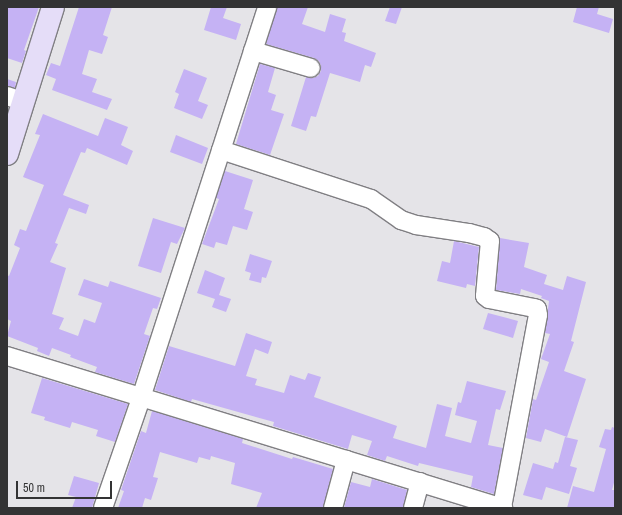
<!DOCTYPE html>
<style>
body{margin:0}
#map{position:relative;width:622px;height:515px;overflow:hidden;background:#e5e4e8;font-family:"Archivo Narrow",sans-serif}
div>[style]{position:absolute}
.building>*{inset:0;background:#c5b2f4}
.roads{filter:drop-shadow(1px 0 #807f83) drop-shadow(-1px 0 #807f83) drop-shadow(0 1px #807f83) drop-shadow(0 -1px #807f83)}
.minor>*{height:18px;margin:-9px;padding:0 9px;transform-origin:9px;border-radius:9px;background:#fff}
.major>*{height:22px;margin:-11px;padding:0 11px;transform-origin:11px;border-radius:11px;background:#e5ddf8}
span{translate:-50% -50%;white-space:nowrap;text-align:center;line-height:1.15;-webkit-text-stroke:4px #e5e4e8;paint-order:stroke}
.frame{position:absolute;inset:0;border:8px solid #333334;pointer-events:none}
.scale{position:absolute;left:16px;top:481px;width:96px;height:18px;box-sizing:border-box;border:2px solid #333334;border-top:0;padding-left:5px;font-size:12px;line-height:14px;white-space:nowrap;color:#333334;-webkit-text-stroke:3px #e5e4e8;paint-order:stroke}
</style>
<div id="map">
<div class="building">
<div style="clip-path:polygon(7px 7px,39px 7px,24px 50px,26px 51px,22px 63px,7px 58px)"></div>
<div style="clip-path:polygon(79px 7px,112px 7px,103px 35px,108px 37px,102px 54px,89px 50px,82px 74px,97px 79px,92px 92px,112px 99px,107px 110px,52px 90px,56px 79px,46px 75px,51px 63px,60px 66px)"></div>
<div style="clip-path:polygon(211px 7px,227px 7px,223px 18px,241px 24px,236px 40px,204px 30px)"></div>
<div style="clip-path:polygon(277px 7px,308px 7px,302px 24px,325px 32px,330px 14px,346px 19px,342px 32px,346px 33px,344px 41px,376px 53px,371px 67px,365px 65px,360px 82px,330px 73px,316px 117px,311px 116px,306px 131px,291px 126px,306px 77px,313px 78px,318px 76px,321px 71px,321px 66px,319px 61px,314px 58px,266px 44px)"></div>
<div style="clip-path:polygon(390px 7px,402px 7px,396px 24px,385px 21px)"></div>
<div style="clip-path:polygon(577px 7px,599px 7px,597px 14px,613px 19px,609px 33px,573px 22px)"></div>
<div style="clip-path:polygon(260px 64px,275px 68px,268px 92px,276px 95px,271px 110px,284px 114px,270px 155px,236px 144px)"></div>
<div style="clip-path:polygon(184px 69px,207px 78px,198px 101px,208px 105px,202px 119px,174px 108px,179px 94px,175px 92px)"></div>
<div style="clip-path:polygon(7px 79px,16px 82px,15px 88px,7px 86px)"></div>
<div style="clip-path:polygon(43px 114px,98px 136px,105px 118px,128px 127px,121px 145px,133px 151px,127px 165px,87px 148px,85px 153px,81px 152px,63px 195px,89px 205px,86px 214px,69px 208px,55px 243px,58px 244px,50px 262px,66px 268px,52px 314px,64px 318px,59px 329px,78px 336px,84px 319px,95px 323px,102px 303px,78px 295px,84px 279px,108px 287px,110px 281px,161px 298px,157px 309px,153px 308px,144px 334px,150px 336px,134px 384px,95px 372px,97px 367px,70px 357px,71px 355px,52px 348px,49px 356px,37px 351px,38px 348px,7px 336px,11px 321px,7px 319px,7px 275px,9px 276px,20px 248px,14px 245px,20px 229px,26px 231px,44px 185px,23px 177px,40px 135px,35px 134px)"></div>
<div style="clip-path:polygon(176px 135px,208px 148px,202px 164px,170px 152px)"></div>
<div style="clip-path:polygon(225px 171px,253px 180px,244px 209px,253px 212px,247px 230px,233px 226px,227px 245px,216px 242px,214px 248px,202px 244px,219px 199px,216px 198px)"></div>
<div style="clip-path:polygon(153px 218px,185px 228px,177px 244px,171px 242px,161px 273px,138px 266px)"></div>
<div style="clip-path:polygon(500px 238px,529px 243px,524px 267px,547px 275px,544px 284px,563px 290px,567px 276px,586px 282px,571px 341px,574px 342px,564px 371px,586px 379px,567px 437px,545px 429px,541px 442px,526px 438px,533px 399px,536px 400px,549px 362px,541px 359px,550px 334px,545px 333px,549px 301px,541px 298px,542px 296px,521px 289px,520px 294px,496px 290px)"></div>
<div style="clip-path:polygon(454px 241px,479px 247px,475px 286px,467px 284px,466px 288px,437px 281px,442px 261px,450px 263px)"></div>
<div style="clip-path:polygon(250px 254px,272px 261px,266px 278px,262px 277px,261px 283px,249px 280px,251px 273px,245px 271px)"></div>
<div style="clip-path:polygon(205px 270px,225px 278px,219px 295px,231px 299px,226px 312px,212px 307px,215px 299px,197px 293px)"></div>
<div style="clip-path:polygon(488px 313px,518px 321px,513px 338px,483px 329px)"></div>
<div style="clip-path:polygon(246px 333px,272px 342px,268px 354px,255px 349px,246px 376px,257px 379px,255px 385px,284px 393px,290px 375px,305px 380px,308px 373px,321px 377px,314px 397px,397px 426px,393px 438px,426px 448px,437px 404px,452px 408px,445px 436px,471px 443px,477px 421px,455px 415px,458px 402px,461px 403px,467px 381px,506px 391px,500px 410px,496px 409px,488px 445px,503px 448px,494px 494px,471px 487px,473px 476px,419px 463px,418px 466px,387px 456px,385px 461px,367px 455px,372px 441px,352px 435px,348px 449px,273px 426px,274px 422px,192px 399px,191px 402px,155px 390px,169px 346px,235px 366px)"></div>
<div style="clip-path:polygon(42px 378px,128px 404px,115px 442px,96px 436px,98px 430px,72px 422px,70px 428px,44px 420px,45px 417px,31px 413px)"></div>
<div style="clip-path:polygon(152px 411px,243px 439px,242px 443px,292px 459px,293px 457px,333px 469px,323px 508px,256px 508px,262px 493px,231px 484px,235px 463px,211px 456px,210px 460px,199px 457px,197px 463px,160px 452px,153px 477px,158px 478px,151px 500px,145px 498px,142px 508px,118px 508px,124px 491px,121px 490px,141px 431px,146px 433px)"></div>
<div style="clip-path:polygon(612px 427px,615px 428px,615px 479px,612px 490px,615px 490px,615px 508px,567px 508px,573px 486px,594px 492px,606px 449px,599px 447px,605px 429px,611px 430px)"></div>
<div style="clip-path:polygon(565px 437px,578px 440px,570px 466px,577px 468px,569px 494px,546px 487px,542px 500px,523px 495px,533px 463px,553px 469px,555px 462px,558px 463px)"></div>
<div style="clip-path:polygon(74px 476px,99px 483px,92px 508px,72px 508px,76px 497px,68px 495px)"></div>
<div style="clip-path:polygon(372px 479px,407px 490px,403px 508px,344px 508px,351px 482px,370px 487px)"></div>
</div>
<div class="roads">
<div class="minor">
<div style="left:253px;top:51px;width:60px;rotate:16.3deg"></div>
<div style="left:7px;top:96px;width:18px;rotate:19deg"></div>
<div style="left:221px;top:150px;width:158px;rotate:18.1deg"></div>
<div style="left:371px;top:199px;width:37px;rotate:35deg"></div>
<div style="left:401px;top:220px;width:16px;rotate:18deg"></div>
<div style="left:416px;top:225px;width:54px;rotate:8.6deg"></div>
<div style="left:469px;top:233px;width:16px;rotate:15deg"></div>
<div style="left:484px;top:237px;width:7px;rotate:34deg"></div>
<div style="left:490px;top:241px;width:55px;rotate:95.2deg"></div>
<div style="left:485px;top:296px;width:5px;rotate:37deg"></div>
<div style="left:489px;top:299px;width:46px;rotate:11.3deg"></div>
<div style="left:534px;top:308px;width:3px;rotate:18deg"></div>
<div style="left:537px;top:309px;width:6px;rotate:81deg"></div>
<div style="left:538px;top:315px;width:196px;rotate:100.6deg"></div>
<div style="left:7px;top:356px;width:519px;rotate:17.04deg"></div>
<div style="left:103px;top:508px;width:116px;rotate:-70.9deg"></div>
<div style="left:141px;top:398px;width:411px;rotate:-72.1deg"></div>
<div style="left:333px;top:508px;width:50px;rotate:-74.8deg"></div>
<div style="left:413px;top:508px;width:27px;rotate:-75deg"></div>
</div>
<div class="major">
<div style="left:7px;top:154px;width:154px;rotate:-72.6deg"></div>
</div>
</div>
<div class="frame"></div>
<div class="scale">50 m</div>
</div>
